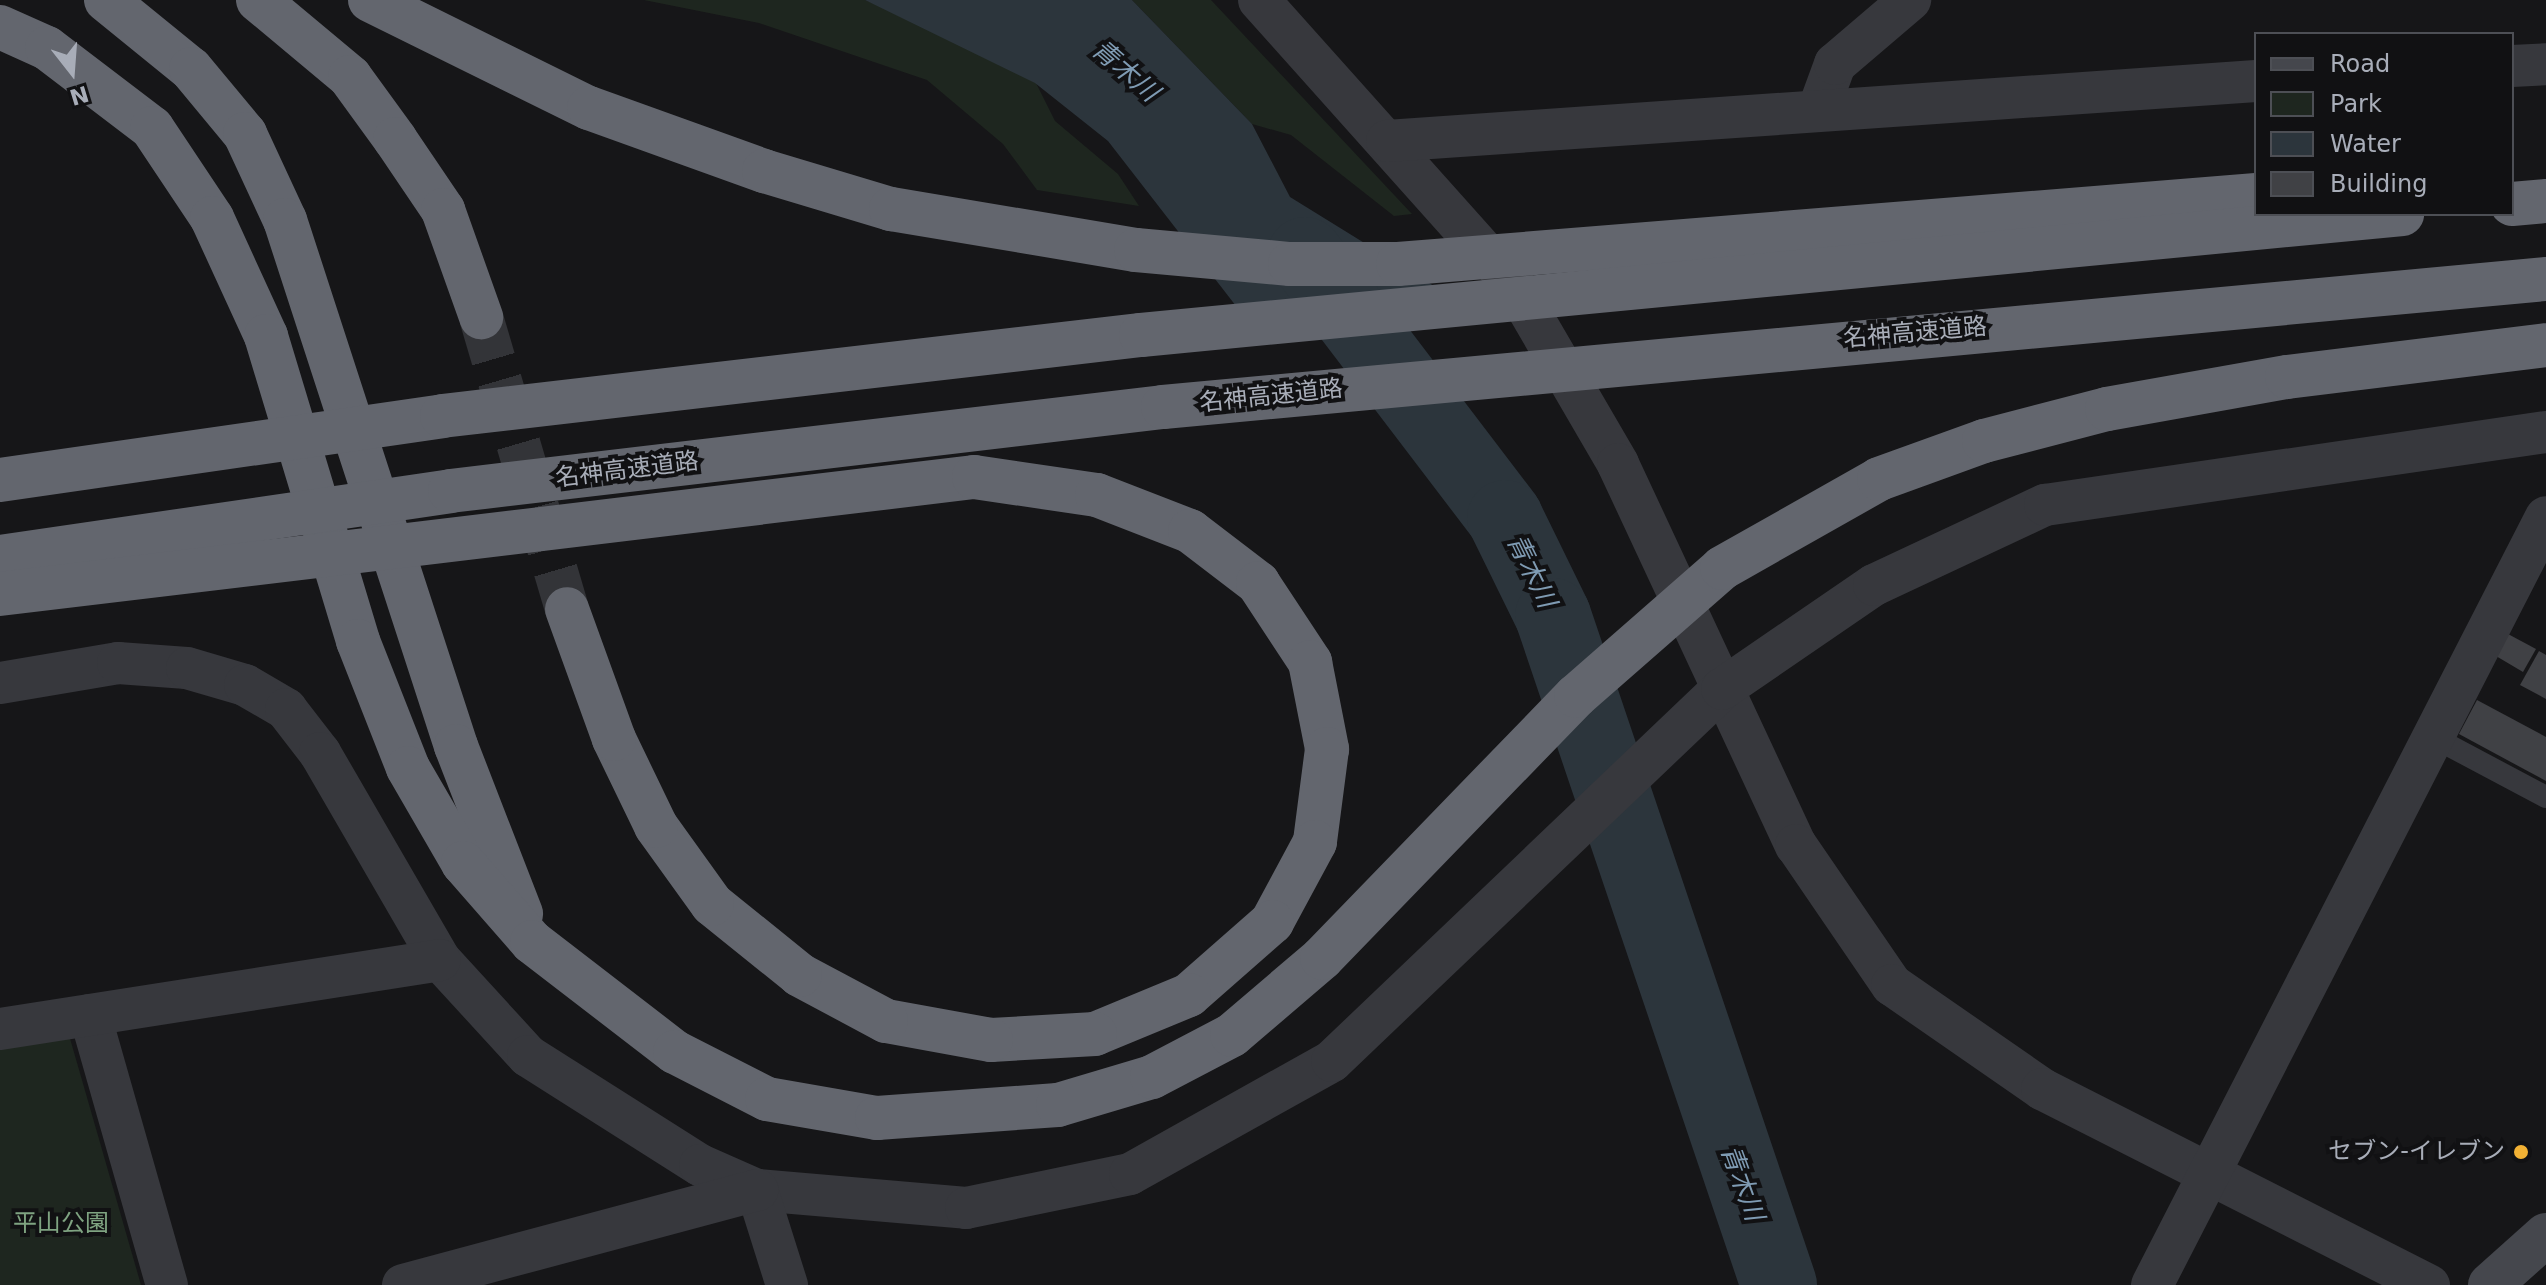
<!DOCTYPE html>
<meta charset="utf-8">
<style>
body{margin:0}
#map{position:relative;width:2546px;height:1285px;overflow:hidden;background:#161618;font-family:"DejaVu Sans","Noto Sans JP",sans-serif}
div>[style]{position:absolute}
.green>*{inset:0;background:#1e261f}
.water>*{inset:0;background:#2c353c}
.river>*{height:76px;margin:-38px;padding:0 38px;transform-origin:38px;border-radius:38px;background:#2c353c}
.building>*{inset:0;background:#404145}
.highway-tunnel>*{height:44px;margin-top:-22px;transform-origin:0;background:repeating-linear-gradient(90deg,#333438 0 44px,transparent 0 66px)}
.lane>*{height:22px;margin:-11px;padding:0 11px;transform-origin:11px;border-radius:11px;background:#37383d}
.street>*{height:42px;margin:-21px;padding:0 21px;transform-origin:21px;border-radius:21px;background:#37383d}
.secondary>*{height:44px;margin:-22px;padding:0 22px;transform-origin:22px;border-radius:22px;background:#45474d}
.highway>*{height:44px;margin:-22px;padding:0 22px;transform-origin:22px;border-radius:22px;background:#63666e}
.dots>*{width:22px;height:22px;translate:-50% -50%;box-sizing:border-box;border:4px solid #111113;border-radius:50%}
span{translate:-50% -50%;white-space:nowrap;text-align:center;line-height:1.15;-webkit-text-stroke:8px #111113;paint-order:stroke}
.street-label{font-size:24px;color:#a8adb8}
.poi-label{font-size:24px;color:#a8adb8}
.right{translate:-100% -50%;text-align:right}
.park-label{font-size:24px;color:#7fa381}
.water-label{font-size:26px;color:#7f9bb3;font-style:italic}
.legend{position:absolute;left:2254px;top:32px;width:260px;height:184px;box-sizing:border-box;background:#111113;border:2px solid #4d4f55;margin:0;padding:10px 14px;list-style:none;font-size:24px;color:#a8adb8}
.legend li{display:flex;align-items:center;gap:16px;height:40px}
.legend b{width:40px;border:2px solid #4d4f55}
.north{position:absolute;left:32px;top:32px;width:80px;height:80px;-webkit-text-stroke:6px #111113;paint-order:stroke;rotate:163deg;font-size:22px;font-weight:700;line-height:32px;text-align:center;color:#a8adb8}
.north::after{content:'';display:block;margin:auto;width:28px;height:36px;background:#a8adb8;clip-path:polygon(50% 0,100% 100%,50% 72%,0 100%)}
</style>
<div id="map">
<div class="green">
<div style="clip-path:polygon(644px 0,865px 0,941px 31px,1036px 83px,1055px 121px,1118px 174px,1139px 206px,1037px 190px,1003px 144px,927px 80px,759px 23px)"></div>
<div style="clip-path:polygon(1132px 0,1211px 0,1412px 214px,1394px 216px,1291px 135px,1252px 124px)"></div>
<div style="clip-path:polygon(69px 1035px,141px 1285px,0 1285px,0 1047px)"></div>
</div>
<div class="water">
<div style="clip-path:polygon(865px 0,1132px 0,1252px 124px,1290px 197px,1434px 286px,1236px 306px,1108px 141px,1035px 83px)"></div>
</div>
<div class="river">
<div style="left:1305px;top:255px;width:330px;rotate:52.7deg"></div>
<div style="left:1505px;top:518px;width:109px;rotate:63.9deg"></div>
<div style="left:1553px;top:616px;width:706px;rotate:71.33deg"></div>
</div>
<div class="building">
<div style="clip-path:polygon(2508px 634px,2536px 649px,2523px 672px,2496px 656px)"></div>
<div style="clip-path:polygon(2539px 651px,2546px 655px,2546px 699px,2520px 685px)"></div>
<div style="clip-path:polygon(2477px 700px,2546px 737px,2546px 781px,2459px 734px)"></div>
</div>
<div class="highway-tunnel">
<div style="left:481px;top:317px;width:304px;rotate:73.6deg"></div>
</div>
<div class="lane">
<div style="left:2433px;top:737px;width:128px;rotate:28deg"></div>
</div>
<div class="street">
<div style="left:1259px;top:0;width:382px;rotate:48.2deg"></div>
<div style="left:1514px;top:285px;width:207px;rotate:59.8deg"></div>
<div style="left:1618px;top:464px;width:421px;rotate:65deg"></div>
<div style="left:1796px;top:845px;width:170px;rotate:55.6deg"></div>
<div style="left:1892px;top:985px;width:183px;rotate:34.7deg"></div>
<div style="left:2042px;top:1089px;width:434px;rotate:26.9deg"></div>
<div style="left:2512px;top:66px;width:34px;rotate:-3deg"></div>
<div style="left:1820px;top:105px;width:44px;rotate:-69.9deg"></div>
<div style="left:1835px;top:64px;width:99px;rotate:-40.5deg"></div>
<div style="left:1387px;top:141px;width:871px;rotate:-3.95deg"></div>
<div style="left:0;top:683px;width:120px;rotate:-9.6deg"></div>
<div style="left:118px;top:663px;width:69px;rotate:4.1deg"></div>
<div style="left:187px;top:668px;width:60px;rotate:16.3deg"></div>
<div style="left:245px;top:685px;width:48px;rotate:30.3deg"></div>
<div style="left:286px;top:709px;width:56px;rotate:52.3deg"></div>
<div style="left:320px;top:753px;width:239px;rotate:59.9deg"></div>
<div style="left:440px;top:960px;width:130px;rotate:47.5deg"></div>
<div style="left:528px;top:1056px;width:204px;rotate:32.4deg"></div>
<div style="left:700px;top:1165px;width:62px;rotate:23.7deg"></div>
<div style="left:757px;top:1190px;width:210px;rotate:4.9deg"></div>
<div style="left:966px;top:1208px;width:167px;rotate:-11.7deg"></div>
<div style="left:1130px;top:1174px;width:231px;rotate:-29.2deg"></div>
<div style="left:1332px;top:1061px;width:539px;rotate:-43.65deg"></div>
<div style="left:1722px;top:689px;width:184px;rotate:-34.4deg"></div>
<div style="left:1874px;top:585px;width:189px;rotate:-25.1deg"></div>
<div style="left:2045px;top:505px;width:506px;rotate:-8.29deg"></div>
<div style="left:90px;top:1015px;width:281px;rotate:74.1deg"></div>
<div style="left:0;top:1029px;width:445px;rotate:-8.9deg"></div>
<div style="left:757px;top:1190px;width:100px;rotate:72.5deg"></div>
<div style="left:403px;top:1285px;width:367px;rotate:-15deg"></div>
<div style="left:2152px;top:1285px;width:863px;rotate:-62.84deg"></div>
</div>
<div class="secondary">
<div style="left:2490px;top:1285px;width:75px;rotate:-41.8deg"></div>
</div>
<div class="highway">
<div style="left:106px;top:0;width:109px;rotate:39.1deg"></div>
<div style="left:191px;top:69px;width:85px;rotate:50.3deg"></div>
<div style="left:245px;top:134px;width:95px;rotate:65.1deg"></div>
<div style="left:285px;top:220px;width:553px;rotate:71.99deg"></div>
<div style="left:456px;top:746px;width:180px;rotate:68.8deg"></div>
<div style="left:258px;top:0;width:120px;rotate:39.9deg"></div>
<div style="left:350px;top:77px;width:77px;rotate:54deg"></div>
<div style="left:395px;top:139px;width:86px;rotate:55.9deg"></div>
<div style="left:443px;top:210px;width:114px;rotate:70.4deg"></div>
<div style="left:370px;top:0;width:244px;rotate:26.3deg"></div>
<div style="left:589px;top:108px;width:186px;rotate:19.8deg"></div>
<div style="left:764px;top:171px;width:133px;rotate:16.7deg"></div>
<div style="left:891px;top:209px;width:248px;rotate:9.5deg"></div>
<div style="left:1136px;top:250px;width:155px;rotate:5.2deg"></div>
<div style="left:1290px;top:264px;width:108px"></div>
<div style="left:1398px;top:264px;width:861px;rotate:-4.6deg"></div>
<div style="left:0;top:27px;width:51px;rotate:24.1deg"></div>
<div style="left:47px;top:48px;width:132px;rotate:37.3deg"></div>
<div style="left:152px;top:128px;width:108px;rotate:56.3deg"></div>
<div style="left:212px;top:218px;width:130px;rotate:65.4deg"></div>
<div style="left:266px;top:336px;width:319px;rotate:73.2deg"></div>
<div style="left:358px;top:641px;width:136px;rotate:68.5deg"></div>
<div style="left:408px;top:768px;width:110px;rotate:59.9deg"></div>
<div style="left:463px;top:863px;width:105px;rotate:48.9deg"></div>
<div style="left:532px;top:942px;width:180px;rotate:37.6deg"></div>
<div style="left:675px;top:1052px;width:103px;rotate:27.1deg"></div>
<div style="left:767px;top:1099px;width:112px;rotate:9.8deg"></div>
<div style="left:877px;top:1118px;width:181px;rotate:-4.1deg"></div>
<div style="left:1058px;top:1105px;width:98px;rotate:-16.6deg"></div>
<div style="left:1152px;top:1077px;width:90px;rotate:-27.7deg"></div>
<div style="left:1232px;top:1035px;width:118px;rotate:-40.5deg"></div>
<div style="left:1322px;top:958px;width:365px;rotate:-45.9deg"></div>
<div style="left:1576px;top:696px;width:194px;rotate:-41.2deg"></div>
<div style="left:1722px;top:568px;width:180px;rotate:-29.5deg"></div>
<div style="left:1879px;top:479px;width:112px;rotate:-19.9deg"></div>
<div style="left:1984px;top:441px;width:127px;rotate:-14.6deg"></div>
<div style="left:2107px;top:409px;width:183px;rotate:-10.1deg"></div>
<div style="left:2287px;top:377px;width:261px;rotate:-7deg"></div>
<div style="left:2512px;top:204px;width:34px;rotate:-5deg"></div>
<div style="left:0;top:480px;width:447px;rotate:-8.2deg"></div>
<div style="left:442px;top:416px;width:704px;rotate:-6.61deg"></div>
<div style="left:1141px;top:335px;width:1267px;rotate:-5.48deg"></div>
<div style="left:0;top:557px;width:455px;rotate:-8.3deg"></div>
<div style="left:450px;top:491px;width:718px;rotate:-6.72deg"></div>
<div style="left:1163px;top:407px;width:1389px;rotate:-5.29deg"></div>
<div style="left:0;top:594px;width:981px;rotate:-6.85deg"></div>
<div style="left:974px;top:477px;width:124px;rotate:8.3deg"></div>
<div style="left:1097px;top:495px;width:100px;rotate:21.2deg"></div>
<div style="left:1190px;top:531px;width:86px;rotate:37.4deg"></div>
<div style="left:1258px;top:583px;width:95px;rotate:56.6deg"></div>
<div style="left:1310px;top:662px;width:89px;rotate:78.9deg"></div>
<div style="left:1327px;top:749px;width:94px;rotate:97.4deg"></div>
<div style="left:1315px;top:842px;width:91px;rotate:118.3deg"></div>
<div style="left:1272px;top:922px;width:111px;rotate:138.7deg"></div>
<div style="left:1189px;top:995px;width:102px;rotate:157.5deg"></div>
<div style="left:1095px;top:1034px;width:104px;rotate:176.7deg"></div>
<div style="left:991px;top:1040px;width:107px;rotate:-169.7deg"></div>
<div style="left:886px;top:1021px;width:98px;rotate:-151.9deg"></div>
<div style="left:800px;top:975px;width:113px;rotate:-141.1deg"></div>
<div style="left:712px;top:904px;width:96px;rotate:-125.7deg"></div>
<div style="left:656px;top:826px;width:97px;rotate:-115.8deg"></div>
<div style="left:614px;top:739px;width:138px;rotate:-109.9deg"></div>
</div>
<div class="dots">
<div style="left:2521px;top:1152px;background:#f2b134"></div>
</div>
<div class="street-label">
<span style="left:1915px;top:333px;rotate:-5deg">名神高速道路</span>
<span style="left:1271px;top:396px;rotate:-6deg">名神高速道路</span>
<span style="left:627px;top:470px;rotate:-7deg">名神高速道路</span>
</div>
<div class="poi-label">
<span class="right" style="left:2505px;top:1152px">セブン-イレブン</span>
</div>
<div class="park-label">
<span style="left:61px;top:1224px">平山公園</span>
</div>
<div class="water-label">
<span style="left:1125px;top:71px;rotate:41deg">青木川</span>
<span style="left:1531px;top:571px;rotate:64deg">青木川</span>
<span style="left:1742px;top:1183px;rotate:70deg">青木川</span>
</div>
<ul class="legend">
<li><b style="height:10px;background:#45474d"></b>Road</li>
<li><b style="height:22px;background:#1e261f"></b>Park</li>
<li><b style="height:22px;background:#2c353c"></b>Water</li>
<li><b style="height:22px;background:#404145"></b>Building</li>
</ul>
<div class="north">N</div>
</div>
